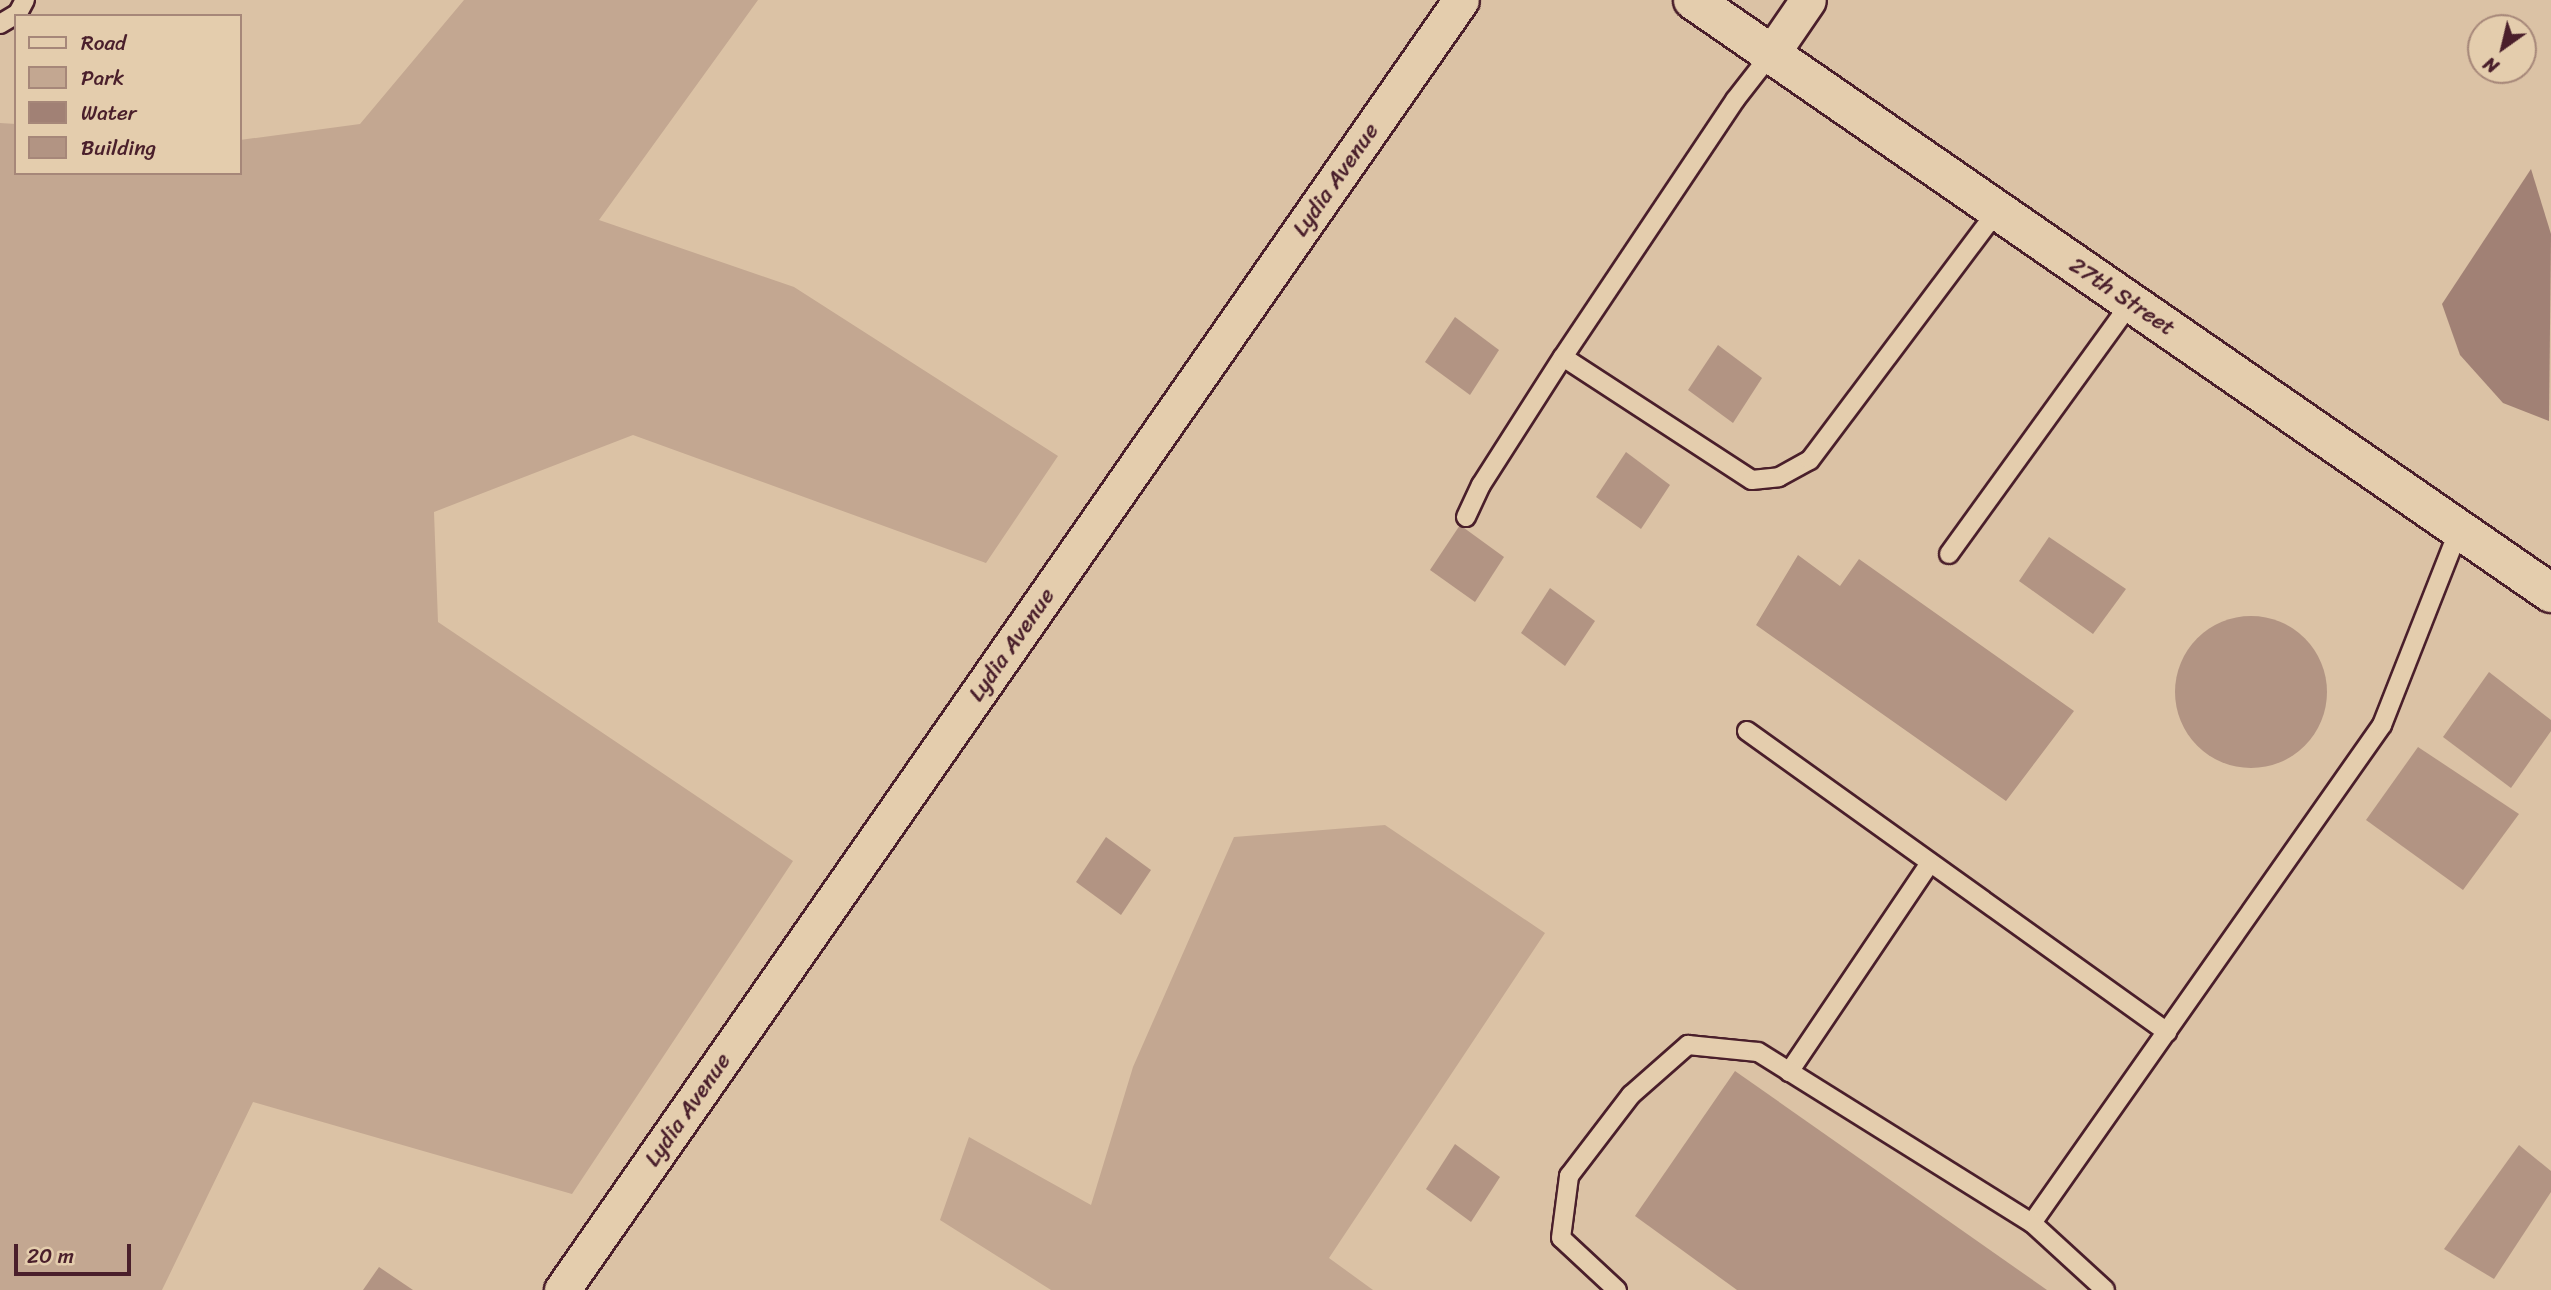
<!DOCTYPE html>
<style>
body{margin:0}
#map{position:relative;width:2551px;height:1290px;overflow:hidden;background:#dbc2a5;font-family:Sriracha,sans-serif}
div>[style]{position:absolute}
.green>*{inset:0;background:#c3a791}
.water>*{inset:0;background:#a18175}
.building>*{inset:0;background:#b29483}
.round{border-radius:50%}
.roads{filter:drop-shadow(2px 0 #4a1f2b) drop-shadow(-2px 0 #4a1f2b) drop-shadow(0 2px #4a1f2b) drop-shadow(0 -2px #4a1f2b)}
.service>*{height:18px;margin:-9px;padding:0 9px;transform-origin:9px;border-radius:9px;background:#e4cdad}
.minor>*{height:35px;margin:-17.5px;padding:0 17.5px;transform-origin:17.5px;border-radius:17.5px;background:#e4cdad}
.tertiary>*{height:38px;margin:-19px;padding:0 19px;transform-origin:19px;border-radius:19px;background:#e4cdad}
span{translate:-50% -50%;white-space:nowrap;text-align:center;line-height:1.15;-webkit-text-stroke:6px #e4cdad;paint-order:stroke}
.street-label{font-size:23px;color:#4a1f2b}
.legend{position:absolute;left:14px;top:14px;width:228px;height:161px;box-sizing:border-box;background:#e4cdad;border:2px solid #a68779;margin:0;padding:9px 12px;list-style:none;font-size:21px;color:#4a1f2b}
.legend li{display:flex;align-items:center;gap:14px;height:35px}
.legend b{width:35px;border:2px solid #a68779}
.north{position:absolute;left:2467px;top:14px;width:70px;height:70px;box-sizing:border-box;background:#e4cdad;border:2px solid #a68779;border-radius:50%;rotate:214deg;font-size:19px;font-weight:700;line-height:28px;text-align:center;color:#4a1f2b}
.north::after{content:'';display:block;margin:auto;width:24px;height:32px;background:#4a1f2b;clip-path:polygon(50% 0,100% 100%,50% 72%,0 100%)}
.scale{position:absolute;left:14px;top:1244px;width:117px;height:32px;box-sizing:border-box;border:4px solid #4a1f2b;border-top:0;padding-left:9px;font-size:21px;line-height:24px;white-space:nowrap;color:#4a1f2b;-webkit-text-stroke:5px #e4cdad;paint-order:stroke}
</style>
<div id="map">
<div class="green">
<div style="clip-path:polygon(464px 0,758px 0,599px 220px,794px 287px,1058px 456px,986px 563px,633px 435px,434px 512px,438px 622px,793px 861px,572px 1194px,253px 1102px,162px 1290px,0 1290px,0 123px,16px 124px,16px 173px,240px 173px,240px 140px,360px 124px)"></div>
<div style="clip-path:polygon(1385px 825px,1545px 933px,1329px 1258px,1373px 1290px,1051px 1290px,940px 1220px,969px 1137px,1091px 1205px,1133px 1067px,1234px 837px)"></div>
</div>
<div class="water">
<div style="clip-path:polygon(2531px 169px,2551px 234px,2549px 421px,2503px 403px,2460px 355px,2442px 304px)"></div>
</div>
<div class="building">
<div style="clip-path:polygon(1455px 317px,1499px 350px,1470px 395px,1425px 362px)"></div>
<div style="clip-path:polygon(1718px 345px,1762px 378px,1733px 423px,1688px 390px)"></div>
<div style="clip-path:polygon(1626px 452px,1670px 485px,1641px 529px,1596px 497px)"></div>
<div style="clip-path:polygon(1460px 525px,1504px 557px,1475px 602px,1430px 570px)"></div>
<div style="clip-path:polygon(2049px 537px,2126px 589px,2093px 634px,2019px 581px)"></div>
<div style="clip-path:polygon(1798px 555px,1840px 586px,1859px 559px,2074px 711px,2006px 801px,1756px 625px)"></div>
<div style="clip-path:polygon(1550px 588px,1595px 621px,1565px 666px,1521px 633px)"></div>
<div class="round" style="left:2175px;top:616px;width:152px;height:152px"></div>
<div style="clip-path:polygon(2489px 672px,2551px 720px,2551px 731px,2511px 788px,2443px 737px)"></div>
<div style="clip-path:polygon(2418px 747px,2519px 814px,2463px 890px,2366px 820px)"></div>
<div style="clip-path:polygon(1106px 837px,1151px 870px,1121px 915px,1076px 882px)"></div>
<div style="clip-path:polygon(1735px 1071px,2047px 1290px,1737px 1290px,1635px 1216px)"></div>
<div style="clip-path:polygon(1455px 1144px,1500px 1177px,1471px 1222px,1426px 1189px)"></div>
<div style="clip-path:polygon(2519px 1145px,2551px 1171px,2551px 1192px,2494px 1279px,2444px 1249px)"></div>
<div style="clip-path:polygon(379px 1267px,413px 1290px,363px 1290px)"></div>
</div>
<div class="roads">
<div class="service">
<div style="left:0;top:24px;width:21px;rotate:-31deg"></div>
<div style="left:18px;top:13px;width:15px;rotate:-62deg"></div>
<div style="left:1563px;top:357px;width:225px;rotate:33.1deg"></div>
<div style="left:1752px;top:480px;width:27px;rotate:-6deg"></div>
<div style="left:1779px;top:477px;width:35px;rotate:-29deg"></div>
<div style="left:1810px;top:460px;width:311px;rotate:-53.1deg"></div>
<div style="left:1466px;top:517px;width:35px;rotate:-65deg"></div>
<div style="left:1481px;top:485px;width:152px;rotate:-57.4deg"></div>
<div style="left:1563px;top:357px;width:309px;rotate:-56.2deg"></div>
<div style="left:1735px;top:100px;width:58px;rotate:-52deg"></div>
<div style="left:1949px;top:554px;width:310px;rotate:-54.1deg"></div>
<div style="left:1747px;top:731px;width:517px;rotate:35.63deg"></div>
<div style="left:1789px;top:1072px;width:252px;rotate:-56deg"></div>
<div style="left:2032px;top:1223px;width:609px;rotate:-54.9deg"></div>
<div style="left:2382px;top:725px;width:210px;rotate:-68.5deg"></div>
<div style="left:1617px;top:1290px;width:76px;rotate:-137.1deg"></div>
<div style="left:1561px;top:1238px;width:63px;rotate:-82.6deg"></div>
<div style="left:1569px;top:1176px;width:102px;rotate:-52.6deg"></div>
<div style="left:1631px;top:1095px;width:76px;rotate:-41.3deg"></div>
<div style="left:1688px;top:1045px;width:70px;rotate:5.7deg"></div>
<div style="left:1758px;top:1052px;width:323px;rotate:32deg"></div>
<div style="left:2032px;top:1223px;width:99px;rotate:42.5deg"></div>
</div>
<div class="minor">
<div style="left:1771px;top:54px;width:65px;rotate:-55.6deg"></div>
<div style="left:562px;top:1290px;width:1572px;rotate:-55.13deg"></div>
</div>
<div class="tertiary">
<div style="left:1693px;top:0;width:1043px;rotate:34.65deg"></div>
</div>
</div>
<div class="street-label">
<span style="left:1336px;top:180px;rotate:-55deg">Lydia Avenue</span>
<span style="left:2122px;top:297px;rotate:34deg">27th Street</span>
<span style="left:1012px;top:645px;rotate:-55deg">Lydia Avenue</span>
<span style="left:688px;top:1110px;rotate:-55deg">Lydia Avenue</span>
</div>
<ul class="legend">
<li><b style="height:9px;background:#e4cdad"></b>Road</li>
<li><b style="height:19px;background:#c3a791"></b>Park</li>
<li><b style="height:19px;background:#a18175"></b>Water</li>
<li><b style="height:19px;background:#b29483"></b>Building</li>
</ul>
<div class="north">N</div>
<div class="scale">20 m</div>
</div>
